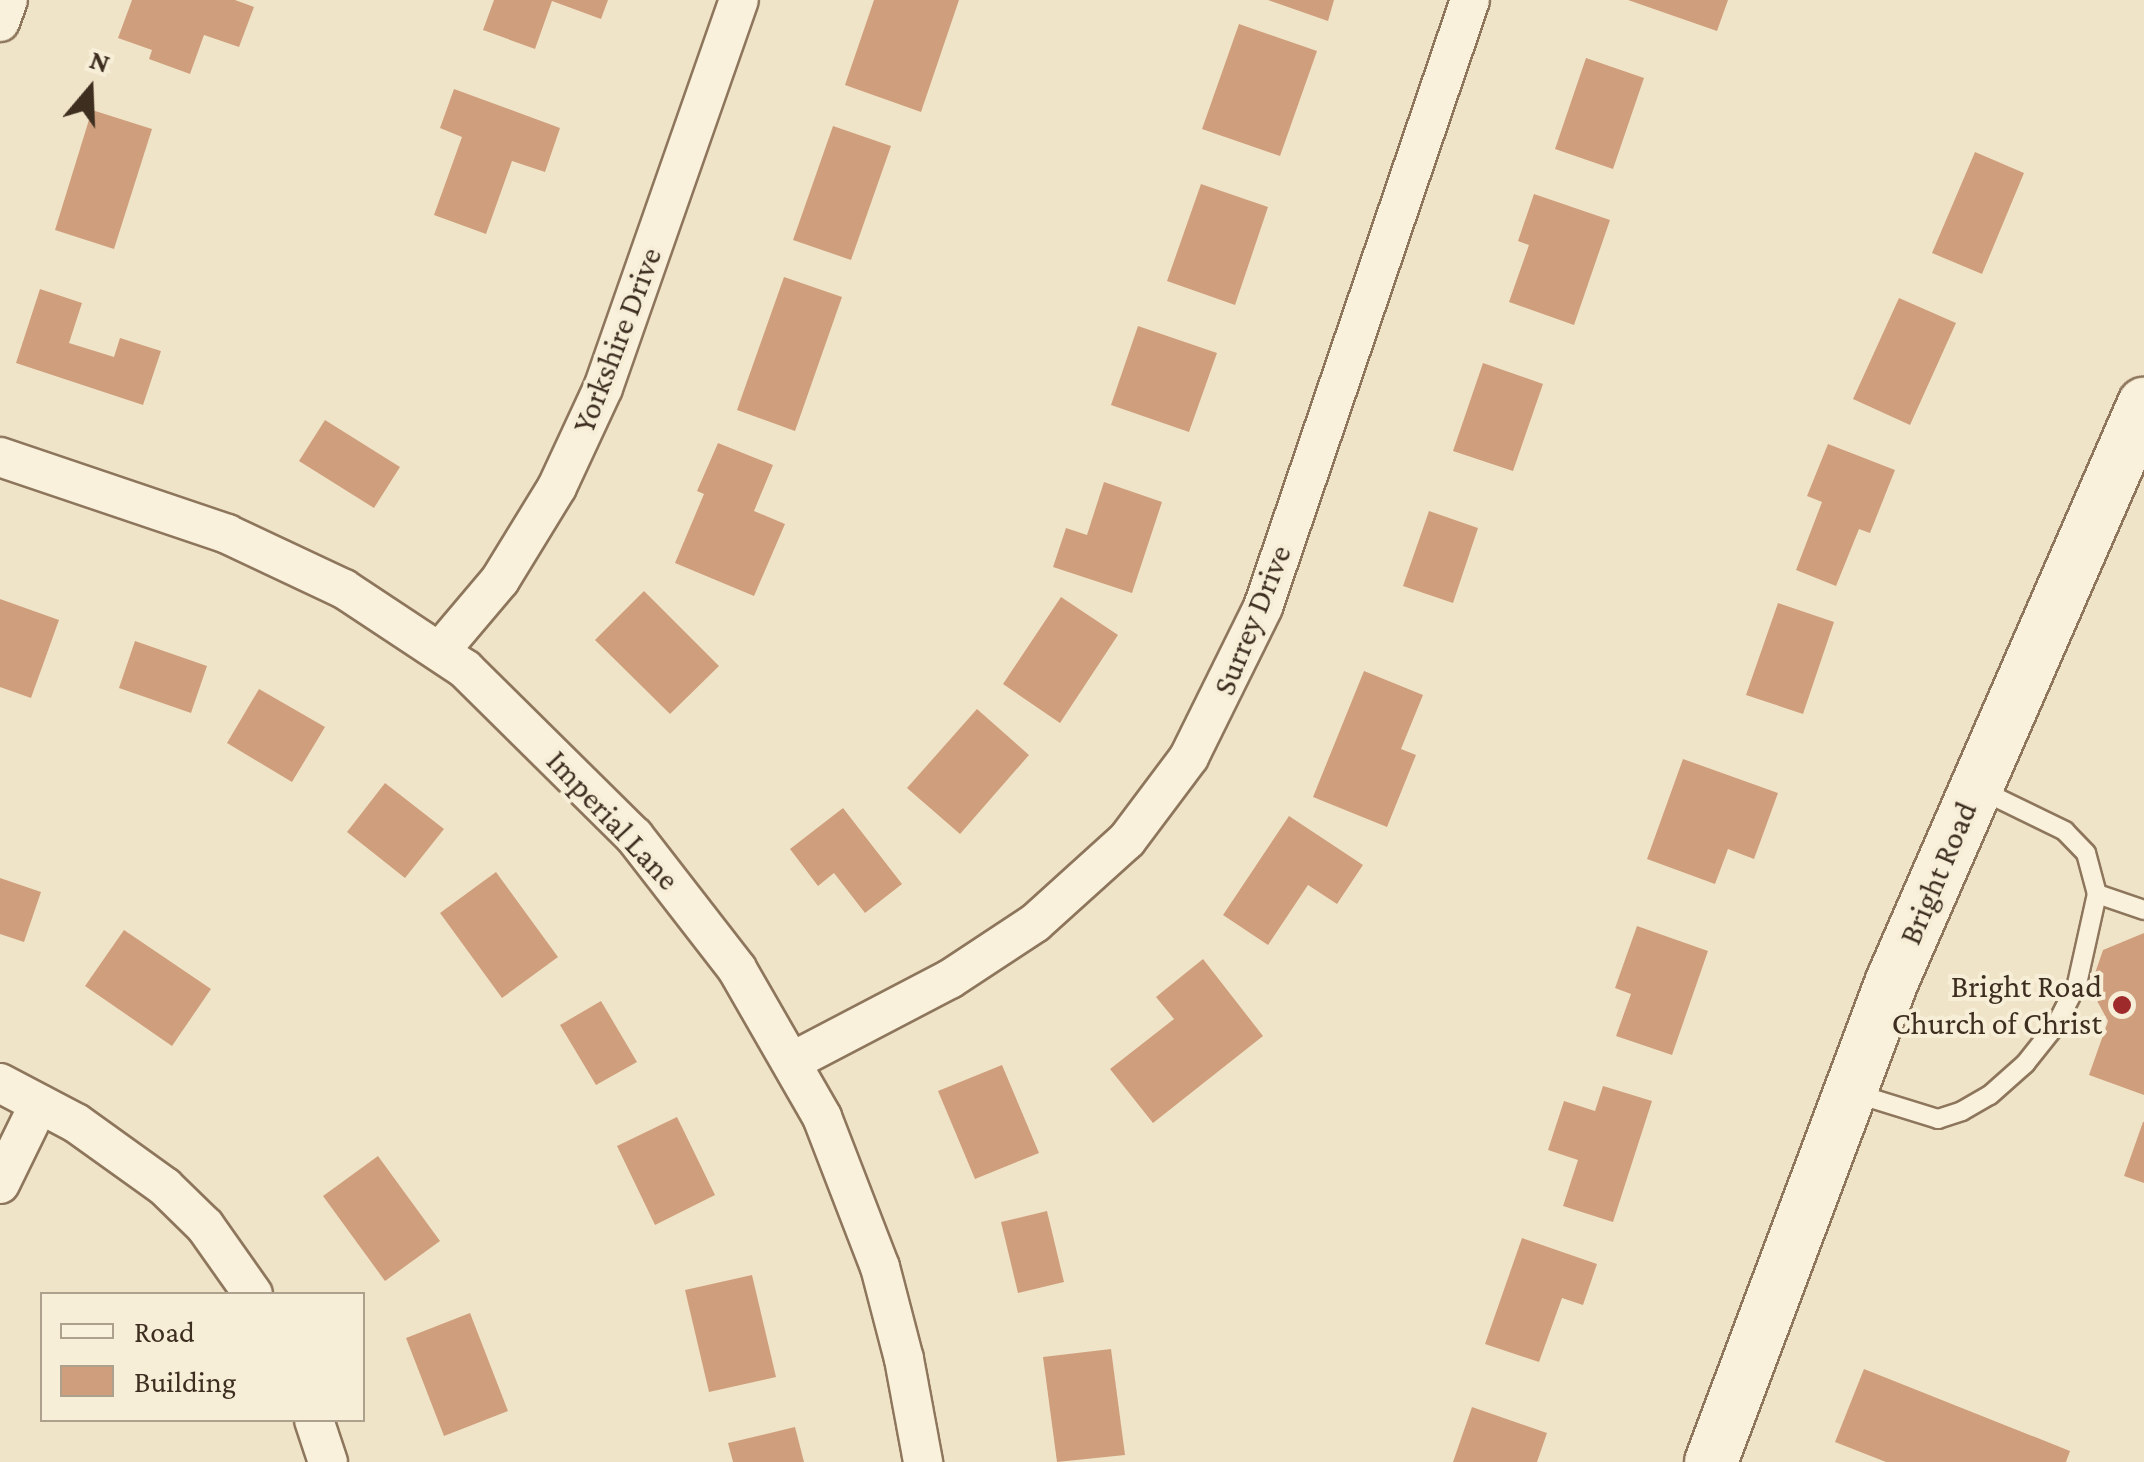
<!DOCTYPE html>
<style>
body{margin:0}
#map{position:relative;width:2144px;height:1462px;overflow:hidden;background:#f0e4c8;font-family:"Crimson Pro",serif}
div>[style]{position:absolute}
.building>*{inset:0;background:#cf9f7d}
.roads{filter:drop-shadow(2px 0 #8d765c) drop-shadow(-2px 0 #8d765c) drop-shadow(0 2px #8d765c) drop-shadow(0 -2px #8d765c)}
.service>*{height:18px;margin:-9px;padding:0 9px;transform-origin:9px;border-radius:9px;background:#faf1dc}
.minor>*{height:38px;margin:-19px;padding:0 19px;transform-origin:19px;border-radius:19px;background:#faf1dc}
.secondary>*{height:52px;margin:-26px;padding:0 26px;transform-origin:26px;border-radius:26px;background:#faf1dc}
.dots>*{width:28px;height:28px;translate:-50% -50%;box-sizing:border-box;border:5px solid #f7eed8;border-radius:50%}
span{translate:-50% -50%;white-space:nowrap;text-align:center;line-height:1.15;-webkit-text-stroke:8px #f7eed8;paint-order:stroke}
.street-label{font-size:32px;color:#3d2e20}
.poi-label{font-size:32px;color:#3d2e20}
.right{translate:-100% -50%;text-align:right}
.legend{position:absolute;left:40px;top:1292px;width:325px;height:130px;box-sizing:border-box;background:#f7eed8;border:2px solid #ada18e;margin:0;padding:12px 18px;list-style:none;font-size:30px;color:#3d2e20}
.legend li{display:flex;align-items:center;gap:20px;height:50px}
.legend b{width:50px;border:2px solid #ada18e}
.north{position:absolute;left:40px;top:40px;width:100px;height:100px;-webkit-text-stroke:8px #f7eed8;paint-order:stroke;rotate:19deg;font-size:28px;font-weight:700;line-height:40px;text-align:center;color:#3d2e20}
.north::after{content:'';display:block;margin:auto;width:35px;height:45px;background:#3d2e20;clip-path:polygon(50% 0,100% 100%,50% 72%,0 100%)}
</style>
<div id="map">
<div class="building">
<div style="clip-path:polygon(132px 0,235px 0,254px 7px,239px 47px,204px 35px,190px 74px,149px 59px,152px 50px,118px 38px)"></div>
<div style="clip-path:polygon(494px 0,608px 0,601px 19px,552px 1px,535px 49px,483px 30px)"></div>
<div style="clip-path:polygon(874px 0,959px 0,921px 112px,845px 85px)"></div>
<div style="clip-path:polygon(1268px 0,1334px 0,1328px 21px)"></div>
<div style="clip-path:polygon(1628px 0,1728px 0,1717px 31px)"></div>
<div style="clip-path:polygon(1239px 24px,1317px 51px,1280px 156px,1202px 129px)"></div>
<div style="clip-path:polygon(1586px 58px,1644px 78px,1613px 169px,1555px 149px)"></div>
<div style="clip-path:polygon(454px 89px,560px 128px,545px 172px,512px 161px,486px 234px,434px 215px,462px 137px,440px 128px)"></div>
<div style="clip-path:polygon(92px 110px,152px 129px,114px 249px,55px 230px)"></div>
<div style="clip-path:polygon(833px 126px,891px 146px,851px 260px,793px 240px)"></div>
<div style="clip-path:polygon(1975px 152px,2024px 173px,1982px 274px,1932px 253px)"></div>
<div style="clip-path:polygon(1201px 184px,1268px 207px,1235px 305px,1167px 281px)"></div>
<div style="clip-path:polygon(1534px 194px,1610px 220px,1574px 325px,1509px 302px,1529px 245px,1518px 241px)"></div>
<div style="clip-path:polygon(784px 277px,842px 297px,795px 431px,737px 410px)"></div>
<div style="clip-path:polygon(40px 289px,82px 303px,69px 343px,114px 357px,120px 338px,161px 351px,143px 405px,16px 363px)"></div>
<div style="clip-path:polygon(1899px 298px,1956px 323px,1910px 425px,1853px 399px)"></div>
<div style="clip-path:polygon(1138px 326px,1217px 353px,1189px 432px,1111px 405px)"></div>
<div style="clip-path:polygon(1483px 363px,1543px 384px,1513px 471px,1453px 451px)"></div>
<div style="clip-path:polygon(325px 420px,400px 467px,374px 508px,299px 461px)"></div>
<div style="clip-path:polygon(718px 443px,773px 465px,754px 511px,785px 524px,754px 596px,675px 563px,704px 494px,697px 491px)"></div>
<div style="clip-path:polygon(1828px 444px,1895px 470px,1870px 533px,1859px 529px,1836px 586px,1796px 570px,1822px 502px,1807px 496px)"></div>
<div style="clip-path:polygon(1104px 482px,1162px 502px,1132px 593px,1053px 567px,1066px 528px,1087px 535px)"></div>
<div style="clip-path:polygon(1429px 511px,1478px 528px,1453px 603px,1403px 586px)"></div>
<div style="clip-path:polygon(644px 591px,719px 666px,670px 714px,595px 640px)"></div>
<div style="clip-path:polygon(1061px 597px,1118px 635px,1060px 723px,1003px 684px)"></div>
<div style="clip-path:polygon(0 599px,59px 620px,31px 698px,0 687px)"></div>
<div style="clip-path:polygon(1778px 603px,1834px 622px,1803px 714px,1746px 695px)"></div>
<div style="clip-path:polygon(135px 641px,207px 666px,191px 713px,119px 688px)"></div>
<div style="clip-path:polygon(1364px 671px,1423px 695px,1401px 749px,1416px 755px,1387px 827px,1313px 797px)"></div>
<div style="clip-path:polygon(259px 689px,325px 727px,292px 782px,227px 743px)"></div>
<div style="clip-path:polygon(977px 709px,1029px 755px,960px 834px,907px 788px)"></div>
<div style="clip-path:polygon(1683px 759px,1778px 793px,1754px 859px,1728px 849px,1715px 884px,1647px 859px)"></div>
<div style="clip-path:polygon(385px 783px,444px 829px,405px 878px,347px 832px)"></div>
<div style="clip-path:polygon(843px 808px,902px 884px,865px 913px,834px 873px,818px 886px,790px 849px)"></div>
<div style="clip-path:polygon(1289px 816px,1363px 865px,1337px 904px,1308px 885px,1268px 945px,1223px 915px)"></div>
<div style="clip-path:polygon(496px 872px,558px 957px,502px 998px,440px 913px)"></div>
<div style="clip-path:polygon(0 878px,41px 892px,24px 942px,0 934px)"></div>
<div style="clip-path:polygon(1637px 926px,1708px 951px,1672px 1055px,1616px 1036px,1631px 994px,1615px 988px)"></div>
<div style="clip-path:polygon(124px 930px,211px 989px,172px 1046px,85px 986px)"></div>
<div style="clip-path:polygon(2144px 933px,2144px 1095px,2089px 1075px,2108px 1021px,2090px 988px,2103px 950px)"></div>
<div style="clip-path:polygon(1203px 959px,1263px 1036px,1153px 1123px,1110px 1069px,1174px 1019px,1156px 997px)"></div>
<div style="clip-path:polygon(601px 1001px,637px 1062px,596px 1085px,560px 1025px)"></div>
<div style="clip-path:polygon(1002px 1065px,1039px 1153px,975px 1179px,938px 1091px)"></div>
<div style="clip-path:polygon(1603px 1086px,1652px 1101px,1613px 1222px,1563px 1206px,1578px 1160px,1548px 1150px,1564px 1101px,1595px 1111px)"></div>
<div style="clip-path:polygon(677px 1117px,715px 1195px,655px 1225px,617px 1146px)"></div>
<div style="clip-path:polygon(2143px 1122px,2144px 1122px,2144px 1183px,2124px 1176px)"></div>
<div style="clip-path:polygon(378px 1156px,440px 1241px,385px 1281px,323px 1196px)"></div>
<div style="clip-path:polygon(1047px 1211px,1064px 1282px,1018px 1293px,1001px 1222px)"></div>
<div style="clip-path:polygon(1522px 1238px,1597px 1264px,1583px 1305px,1562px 1298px,1539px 1362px,1485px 1344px)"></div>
<div style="clip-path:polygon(752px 1275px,776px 1377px,709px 1392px,685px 1290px)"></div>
<div style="clip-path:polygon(470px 1313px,508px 1411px,444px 1436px,406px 1338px)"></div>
<div style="clip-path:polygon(1111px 1349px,1125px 1455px,1057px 1462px,1043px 1357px)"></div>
<div style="clip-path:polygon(1864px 1369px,2070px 1451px,2066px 1462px,1886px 1462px,1835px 1442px)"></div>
<div style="clip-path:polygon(1472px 1407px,1547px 1433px,1537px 1462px,1453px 1462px)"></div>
<div style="clip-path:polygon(795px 1427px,804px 1462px,733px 1462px,728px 1443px)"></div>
</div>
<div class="roads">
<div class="service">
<div style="left:2097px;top:894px;width:50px;rotate:18.8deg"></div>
<div style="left:1854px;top:1093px;width:88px;rotate:17.2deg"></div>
<div style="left:1938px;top:1119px;width:25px;rotate:-18deg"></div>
<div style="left:1962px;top:1111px;width:32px;rotate:-30deg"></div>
<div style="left:1990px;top:1095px;width:47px;rotate:-41.5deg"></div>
<div style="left:2025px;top:1064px;width:50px;rotate:-51.5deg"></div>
<div style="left:2056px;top:1025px;width:46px;rotate:-62.9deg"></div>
<div style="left:2077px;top:984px;width:92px;rotate:-77.5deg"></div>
<div style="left:2097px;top:894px;width:42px;rotate:-105deg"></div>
<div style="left:2086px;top:853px;width:30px;rotate:-134deg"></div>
<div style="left:2065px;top:831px;width:96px;rotate:-154deg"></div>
</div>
<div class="minor">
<div style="left:0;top:22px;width:23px;rotate:-70deg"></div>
<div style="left:0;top:457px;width:240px;rotate:18.7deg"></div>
<div style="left:227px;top:534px;width:129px;rotate:25.2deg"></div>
<div style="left:344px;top:589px;width:145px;rotate:33.5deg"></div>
<div style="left:465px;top:669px;width:238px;rotate:44.7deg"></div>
<div style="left:634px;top:836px;width:168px;rotate:52.2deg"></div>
<div style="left:737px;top:969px;width:171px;rotate:60.1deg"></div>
<div style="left:822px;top:1117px;width:161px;rotate:68.9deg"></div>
<div style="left:880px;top:1267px;width:95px;rotate:75.4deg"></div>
<div style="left:904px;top:1359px;width:105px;rotate:79.5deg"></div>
<div style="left:440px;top:651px;width:93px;rotate:-49.8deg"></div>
<div style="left:500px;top:580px;width:109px;rotate:-58.5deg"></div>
<div style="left:557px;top:487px;width:109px;rotate:-65.1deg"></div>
<div style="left:603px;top:388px;width:411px;rotate:-70.7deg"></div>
<div style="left:793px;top:1061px;width:177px;rotate:-27.6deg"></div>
<div style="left:950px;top:979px;width:102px;rotate:-33.4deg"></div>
<div style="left:1035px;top:923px;width:124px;rotate:-42.1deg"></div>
<div style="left:1127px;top:840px;width:104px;rotate:-53.2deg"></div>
<div style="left:1189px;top:757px;width:167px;rotate:-63.7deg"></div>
<div style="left:1263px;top:607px;width:641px;rotate:-71.17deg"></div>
<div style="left:0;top:1083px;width:86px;rotate:27.8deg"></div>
<div style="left:76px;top:1123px;width:110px;rotate:35.7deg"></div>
<div style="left:165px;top:1187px;width:56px;rotate:44.3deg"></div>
<div style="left:205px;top:1226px;width:83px;rotate:54.8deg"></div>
<div style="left:0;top:1184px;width:89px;rotate:-64deg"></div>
<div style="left:314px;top:1420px;width:44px;rotate:71.6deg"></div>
</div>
<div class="secondary">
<div style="left:1711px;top:1462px;width:514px;rotate:-69.38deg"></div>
<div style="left:1892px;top:981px;width:630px;rotate:-66.41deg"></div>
</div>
</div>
<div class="dots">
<div style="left:2122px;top:1005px;background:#9e2a2b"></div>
</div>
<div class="street-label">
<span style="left:617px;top:340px;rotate:-69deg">Yorkshire Drive</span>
<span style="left:1252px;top:620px;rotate:-68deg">Surrey Drive</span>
<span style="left:613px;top:820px;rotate:47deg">Imperial Lane</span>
<span style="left:1938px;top:873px;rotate:-67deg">Bright Road</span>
</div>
<div class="poi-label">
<span class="right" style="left:2102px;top:1005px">Bright Road<br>Church of Christ</span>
</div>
<ul class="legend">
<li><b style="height:12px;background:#faf1dc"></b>Road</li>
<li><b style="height:28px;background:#cf9f7d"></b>Building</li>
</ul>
<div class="north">N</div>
</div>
